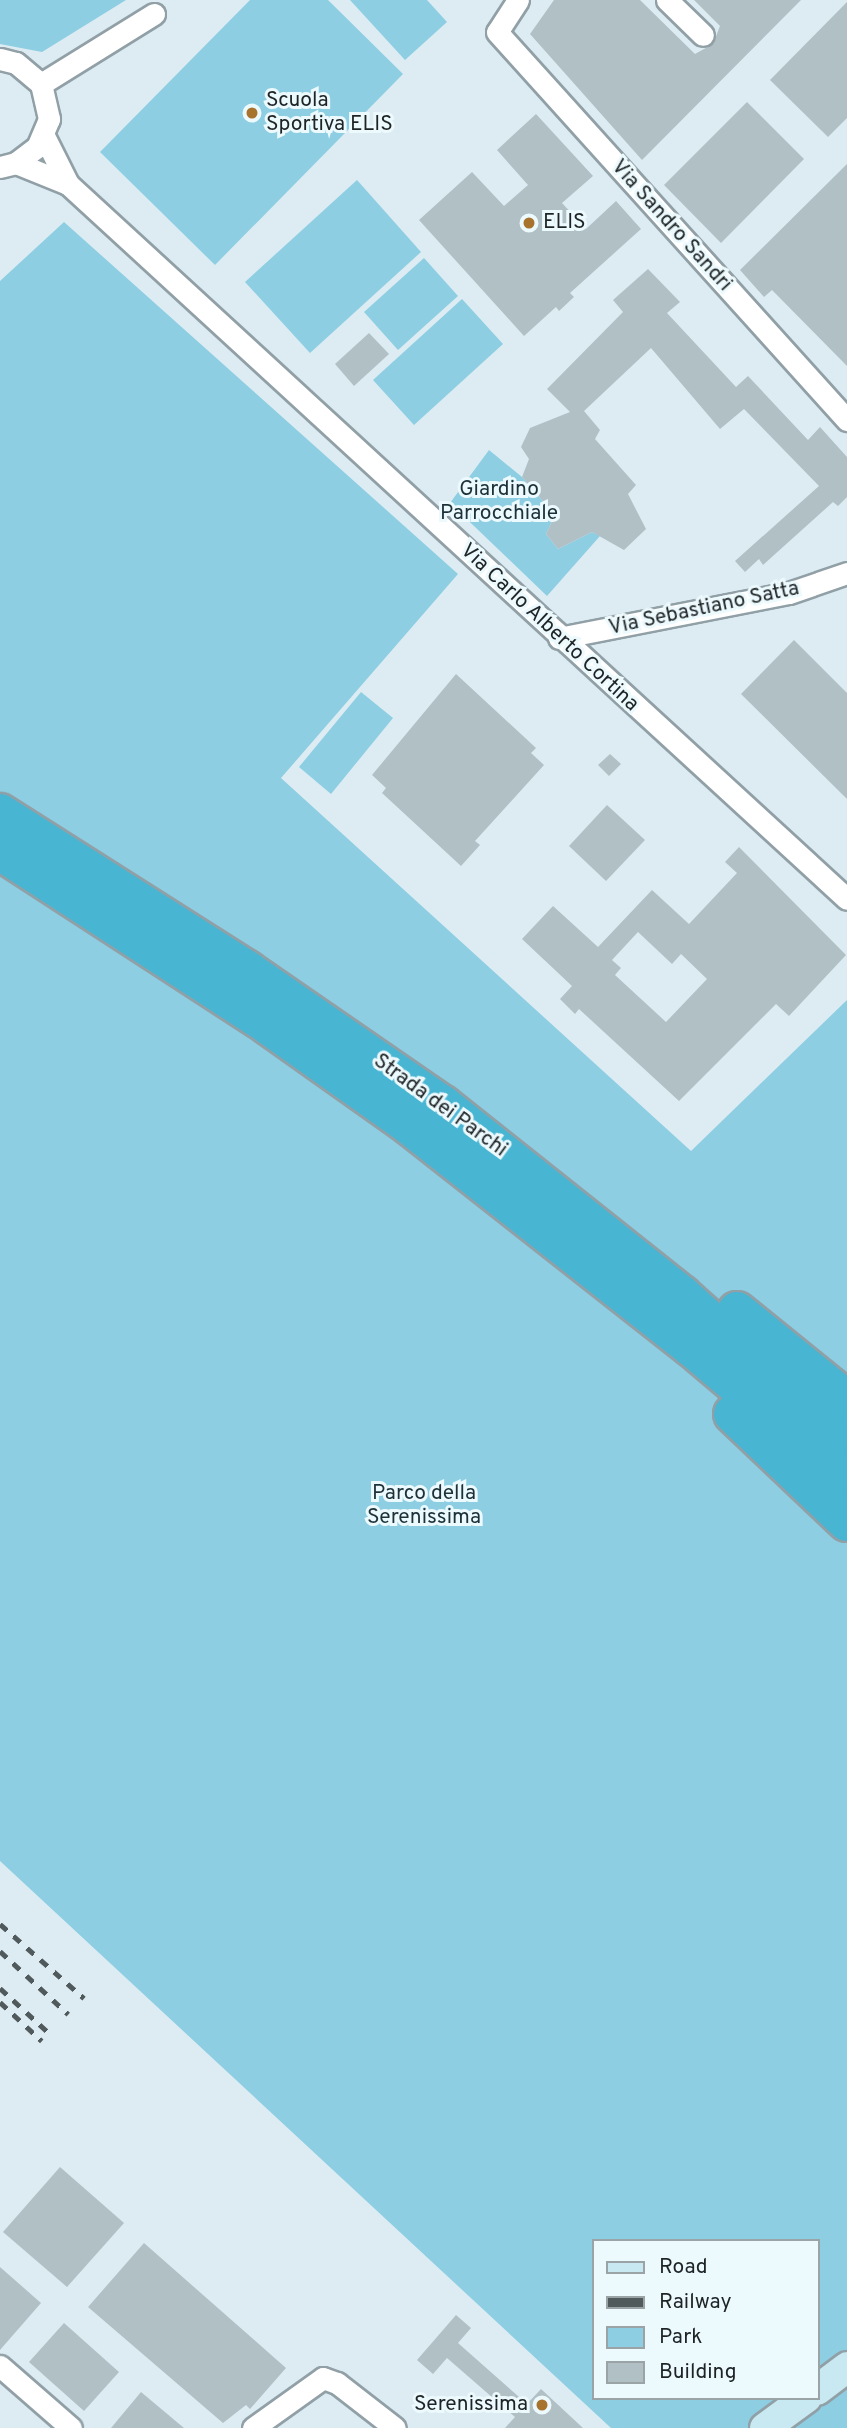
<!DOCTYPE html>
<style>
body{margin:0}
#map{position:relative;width:847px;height:2428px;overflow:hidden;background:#dcecf2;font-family:Overpass,sans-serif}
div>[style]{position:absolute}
.green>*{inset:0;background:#8dcee3}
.building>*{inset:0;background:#b1c0c5}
.roads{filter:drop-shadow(2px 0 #91a0a6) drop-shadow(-2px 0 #91a0a6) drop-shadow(0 2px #91a0a6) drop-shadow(0 -2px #91a0a6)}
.minor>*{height:21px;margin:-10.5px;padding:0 10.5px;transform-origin:10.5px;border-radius:10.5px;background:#fff}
.secondary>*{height:30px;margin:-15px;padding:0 15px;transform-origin:15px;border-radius:15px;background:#c8e9f2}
.motorway>*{height:38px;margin:-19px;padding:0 19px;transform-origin:19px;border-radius:19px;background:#48b5d3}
.rail>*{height:5px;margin-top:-2.5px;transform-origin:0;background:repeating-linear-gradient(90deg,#50595c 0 9px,transparent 0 18px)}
.dots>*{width:19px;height:19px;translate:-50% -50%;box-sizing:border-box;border:4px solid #ecf9fd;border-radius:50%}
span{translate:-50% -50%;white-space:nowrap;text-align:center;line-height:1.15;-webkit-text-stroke:6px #ecf9fd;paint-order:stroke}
.poi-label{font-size:21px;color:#1e2426}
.left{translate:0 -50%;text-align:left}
.right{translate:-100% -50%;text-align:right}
.street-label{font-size:21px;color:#1e2426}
.park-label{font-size:21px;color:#1c3138}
.legend{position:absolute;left:592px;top:2239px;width:228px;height:161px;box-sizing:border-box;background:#ecf9fd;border:2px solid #9aa4a7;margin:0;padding:9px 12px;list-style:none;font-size:21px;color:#1e2426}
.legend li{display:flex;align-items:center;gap:14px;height:35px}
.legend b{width:35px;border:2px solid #9aa4a7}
</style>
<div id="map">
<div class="green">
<div style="clip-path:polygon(0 0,126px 0,42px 52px,0 44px)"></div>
<div style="clip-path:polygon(250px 0,328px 0,403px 74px,215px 265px,100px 152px)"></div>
<div style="clip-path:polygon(350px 0,427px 0,447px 22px,405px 60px)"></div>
<div style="clip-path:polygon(357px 180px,421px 252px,310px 353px,245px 282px)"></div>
<div style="clip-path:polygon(evenodd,64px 222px,458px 574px,281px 778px,691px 1151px,847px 1000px,847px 2428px,611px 2428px,0 1861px,0 281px,64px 222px,593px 2241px,817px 2241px,817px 2398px,593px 2398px,593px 2241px)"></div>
<div style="clip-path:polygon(424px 258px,458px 296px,398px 350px,364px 312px)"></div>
<div style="clip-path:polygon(462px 299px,503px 344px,414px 425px,373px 380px)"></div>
<div style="clip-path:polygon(489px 450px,522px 477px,555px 515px,546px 534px,558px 549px,592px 532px,600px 536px,547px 596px,450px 503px)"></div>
<div style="clip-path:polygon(361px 692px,393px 718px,331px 794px,299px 767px)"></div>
</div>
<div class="building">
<div style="clip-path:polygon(554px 0,640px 0,695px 54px,713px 44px,720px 26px,694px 0,801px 0,642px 160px,530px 34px)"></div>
<div style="clip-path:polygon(847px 2px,847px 118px,828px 137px,770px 80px)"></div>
<div style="clip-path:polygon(747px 102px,804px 159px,721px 243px,664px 185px)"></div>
<div style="clip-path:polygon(536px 114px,593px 176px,562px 203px,586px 229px,616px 201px,641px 229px,570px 293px,574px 297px,559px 311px,556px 307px,524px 336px,419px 220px,472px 172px,504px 206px,528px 185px,497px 150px)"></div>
<div style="clip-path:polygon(847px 164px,847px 366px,772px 290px,764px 297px,740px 270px)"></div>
<div style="clip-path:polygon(648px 269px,680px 302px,667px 313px,736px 387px,748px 376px,808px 440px,820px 427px,847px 457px,847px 497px,838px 506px,833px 502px,763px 565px,759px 559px,745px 572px,735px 561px,819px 486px,744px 409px,720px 429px,651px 348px,584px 411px,600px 430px,595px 439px,636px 485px,628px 494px,646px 529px,624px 550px,592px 532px,558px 549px,546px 534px,555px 515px,522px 477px,529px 459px,521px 447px,530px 428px,570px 412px,547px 389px,623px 312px,613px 300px)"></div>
<div style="clip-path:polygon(369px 333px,389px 354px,354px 386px,335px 364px)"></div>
<div style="clip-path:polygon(794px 640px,847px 693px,847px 799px,741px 694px)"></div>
<div style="clip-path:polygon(456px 674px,536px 748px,531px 753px,544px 765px,475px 841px,480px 845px,461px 866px,382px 793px,386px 788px,372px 775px)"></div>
<div style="clip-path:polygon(610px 754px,621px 764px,609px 776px,598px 765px)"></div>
<div style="clip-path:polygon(607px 805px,645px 840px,606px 881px,569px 846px)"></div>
<div style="clip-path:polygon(evenodd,739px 847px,846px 955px,789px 1016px,776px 1004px,679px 1101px,579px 1009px,575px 1014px,560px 999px,572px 986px,522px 939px,553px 906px,598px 947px,652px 890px,689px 924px,737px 873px,725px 862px,739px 847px,638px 932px,672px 964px,681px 954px,707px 979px,666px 1022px,615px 975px,621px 968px,612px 960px,638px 932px)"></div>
<div style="clip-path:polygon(60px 2167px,124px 2223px,67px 2287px,3px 2232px)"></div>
<div style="clip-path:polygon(144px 2243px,286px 2368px,250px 2409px,246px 2405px,223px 2423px,88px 2307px)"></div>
<div style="clip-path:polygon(0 2267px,41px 2303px,0 2350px)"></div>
<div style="clip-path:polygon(456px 2315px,471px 2328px,458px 2343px,527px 2404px,541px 2389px,583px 2428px,505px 2428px,515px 2417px,447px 2358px,433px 2374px,417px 2360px)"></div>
<div style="clip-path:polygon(64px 2323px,119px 2372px,84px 2411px,29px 2362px)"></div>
<div style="clip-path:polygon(141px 2392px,184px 2428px,111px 2428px)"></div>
</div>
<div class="roads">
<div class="minor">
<div style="left:518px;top:0;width:38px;rotate:123deg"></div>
<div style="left:497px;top:32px;width:523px;rotate:47.95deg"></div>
<div style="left:667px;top:0;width:50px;rotate:44.2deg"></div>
<div style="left:0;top:59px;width:16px;rotate:14deg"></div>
<div style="left:16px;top:63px;width:33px;rotate:40deg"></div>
<div style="left:41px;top:84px;width:36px;rotate:77deg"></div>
<div style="left:49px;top:119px;width:30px;rotate:113deg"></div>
<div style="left:37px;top:147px;width:26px;rotate:143deg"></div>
<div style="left:16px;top:163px;width:16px;rotate:166deg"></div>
<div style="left:41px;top:84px;width:133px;rotate:-31.8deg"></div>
<div style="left:44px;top:136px;width:54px;rotate:63.4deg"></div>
<div style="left:16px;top:163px;width:56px;rotate:22deg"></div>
<div style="left:68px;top:184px;width:1057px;rotate:42.55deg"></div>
<div style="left:559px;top:638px;width:234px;rotate:-11.1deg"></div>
<div style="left:789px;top:593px;width:61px;rotate:-19deg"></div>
<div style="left:0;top:2366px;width:94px;rotate:41.1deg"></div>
<div style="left:253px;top:2428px;width:86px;rotate:-35.5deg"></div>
<div style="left:323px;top:2378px;width:15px;rotate:20deg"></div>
<div style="left:337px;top:2383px;width:73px;rotate:37.8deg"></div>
</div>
<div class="secondary">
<div style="left:817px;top:2390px;width:38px;rotate:-37deg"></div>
<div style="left:765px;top:2428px;width:51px;rotate:-36.2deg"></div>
</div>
<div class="motorway">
<div style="left:0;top:813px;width:293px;rotate:32.4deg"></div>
<div style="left:247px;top:970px;width:238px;rotate:34.6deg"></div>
<div style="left:443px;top:1105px;width:305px;rotate:38.5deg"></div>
<div style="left:682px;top:1295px;width:222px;rotate:41.9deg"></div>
<div style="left:0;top:851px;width:321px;rotate:33deg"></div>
<div style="left:269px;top:1026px;width:173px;rotate:35.3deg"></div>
<div style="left:410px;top:1126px;width:357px;rotate:38.2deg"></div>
<div style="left:691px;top:1347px;width:204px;rotate:40.2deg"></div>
<div style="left:737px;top:1311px;width:141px;rotate:39deg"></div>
<div style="left:733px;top:1414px;width:157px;rotate:43.5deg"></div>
</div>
</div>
<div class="rail">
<div style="left:0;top:1924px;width:112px;rotate:41.4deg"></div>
<div style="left:0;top:1951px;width:93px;rotate:42.8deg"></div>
<div style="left:0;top:1988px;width:67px;rotate:42.6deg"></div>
<div style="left:0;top:2002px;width:57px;rotate:42.9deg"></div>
</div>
<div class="dots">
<div style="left:252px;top:113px;background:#a8732d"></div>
<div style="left:529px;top:223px;background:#a8732d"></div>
<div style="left:542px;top:2405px;background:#a8732d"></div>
</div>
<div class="poi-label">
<span class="left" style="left:266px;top:113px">Scuola<br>Sportiva ELIS</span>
<span class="left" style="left:543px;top:223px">ELIS</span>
<span class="right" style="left:528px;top:2405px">Serenissima</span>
</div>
<div class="street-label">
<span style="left:671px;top:226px;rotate:48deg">Via Sandro Sandri</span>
<span style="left:704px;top:609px;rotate:-12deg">Via Sebastiano Satta</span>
<span style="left:549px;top:628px;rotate:43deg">Via Carlo Alberto Cortina</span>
<span style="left:440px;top:1106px;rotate:36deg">Strada dei Parchi</span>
</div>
<div class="park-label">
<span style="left:499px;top:502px">Giardino<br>Parrocchiale</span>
<span style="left:424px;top:1506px">Parco della<br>Serenissima</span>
</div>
<ul class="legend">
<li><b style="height:9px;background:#c8e9f2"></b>Road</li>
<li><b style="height:9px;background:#50595c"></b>Railway</li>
<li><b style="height:19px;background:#8dcee3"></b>Park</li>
<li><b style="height:19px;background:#b1c0c5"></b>Building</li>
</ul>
</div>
